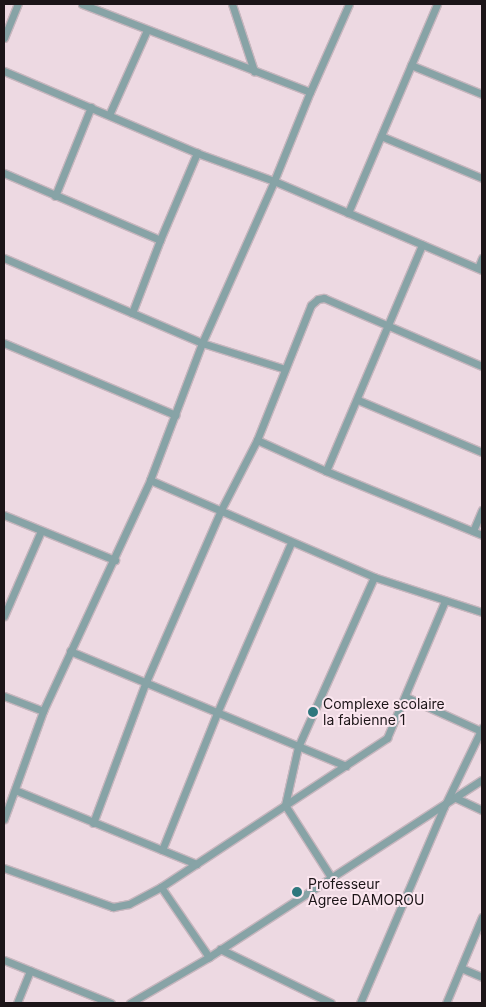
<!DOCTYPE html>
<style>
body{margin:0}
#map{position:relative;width:486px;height:1007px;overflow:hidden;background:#edd9e2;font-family:Inter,sans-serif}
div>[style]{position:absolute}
.roads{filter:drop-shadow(1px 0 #c7b6be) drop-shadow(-1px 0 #c7b6be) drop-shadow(0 1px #c7b6be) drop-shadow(0 -1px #c7b6be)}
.minor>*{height:7px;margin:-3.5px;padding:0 3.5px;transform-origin:3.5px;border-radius:3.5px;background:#87a3a6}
.dots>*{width:14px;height:14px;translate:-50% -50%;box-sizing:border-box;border:2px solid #fbe6ef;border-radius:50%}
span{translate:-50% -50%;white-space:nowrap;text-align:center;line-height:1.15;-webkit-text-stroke:4px #fbe6ef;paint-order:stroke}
.poi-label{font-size:14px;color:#1c1518}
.left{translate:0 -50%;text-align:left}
.frame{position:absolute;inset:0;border:5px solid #1c1518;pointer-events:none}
</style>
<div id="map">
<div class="roads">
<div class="minor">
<div style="left:82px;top:4px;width:244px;rotate:21.1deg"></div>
<div style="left:232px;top:4px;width:71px;rotate:71.8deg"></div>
<div style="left:4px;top:38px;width:37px;rotate:-68deg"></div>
<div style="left:411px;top:65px;width:77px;rotate:22.2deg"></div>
<div style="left:4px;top:71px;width:210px;rotate:23deg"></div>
<div style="left:197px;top:153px;width:82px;rotate:20deg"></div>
<div style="left:274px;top:181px;width:226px;rotate:23.2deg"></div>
<div style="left:109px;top:115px;width:93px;rotate:-65.9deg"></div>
<div style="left:381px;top:136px;width:109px;rotate:22.6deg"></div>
<div style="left:4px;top:173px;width:170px;rotate:23.2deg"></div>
<div style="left:55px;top:196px;width:96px;rotate:-68deg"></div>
<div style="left:348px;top:213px;width:227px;rotate:-66.9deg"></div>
<div style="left:4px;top:258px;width:215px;rotate:23.2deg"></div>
<div style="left:202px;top:343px;width:87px;rotate:17.4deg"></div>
<div style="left:478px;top:268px;width:11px;rotate:-68deg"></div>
<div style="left:132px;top:313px;width:78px;rotate:-69deg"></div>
<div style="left:160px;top:240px;width:95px;rotate:-67deg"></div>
<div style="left:4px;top:343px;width:186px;rotate:22.8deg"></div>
<div style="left:358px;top:400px;width:134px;rotate:22.8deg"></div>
<div style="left:257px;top:440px;width:76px;rotate:24.2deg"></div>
<div style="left:326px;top:471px;width:169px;rotate:22.3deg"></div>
<div style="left:326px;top:471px;width:246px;rotate:-67deg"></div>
<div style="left:150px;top:480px;width:244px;rotate:23.4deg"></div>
<div style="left:374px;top:577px;width:114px;rotate:18deg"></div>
<div style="left:4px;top:515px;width:120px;rotate:22.1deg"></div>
<div style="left:473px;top:531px;width:23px;rotate:-67deg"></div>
<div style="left:4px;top:616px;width:93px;rotate:-66.5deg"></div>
<div style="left:70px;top:651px;width:299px;rotate:22.6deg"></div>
<div style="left:4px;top:696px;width:42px;rotate:21deg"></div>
<div style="left:406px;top:697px;width:82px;rotate:24.4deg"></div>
<div style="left:15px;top:790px;width:196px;rotate:22.2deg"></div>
<div style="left:456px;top:798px;width:29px;rotate:25deg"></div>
<div style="left:4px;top:819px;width:115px;rotate:-70.1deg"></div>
<div style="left:43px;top:711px;width:255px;rotate:-65.1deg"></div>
<div style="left:150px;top:480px;width:147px;rotate:-69.2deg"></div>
<div style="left:202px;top:343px;width:177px;rotate:-66deg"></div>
<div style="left:274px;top:181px;width:96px;rotate:-68deg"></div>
<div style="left:310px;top:92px;width:96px;rotate:-66.1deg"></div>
<div style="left:93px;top:823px;width:148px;rotate:-69.5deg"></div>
<div style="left:145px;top:684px;width:190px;rotate:-66.4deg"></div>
<div style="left:221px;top:510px;width:79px;rotate:-62.8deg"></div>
<div style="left:257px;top:440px;width:145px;rotate:-68.2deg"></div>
<div style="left:311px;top:305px;width:9px;rotate:-41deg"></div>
<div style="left:318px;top:299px;width:6px;rotate:-9deg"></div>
<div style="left:324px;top:298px;width:172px;rotate:23.3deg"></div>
<div style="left:162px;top:850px;width:148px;rotate:-68.1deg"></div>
<div style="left:217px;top:713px;width:185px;rotate:-66.5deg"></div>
<div style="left:4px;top:868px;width:116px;rotate:19.7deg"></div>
<div style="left:113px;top:907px;width:16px;rotate:-11deg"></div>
<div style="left:129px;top:904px;width:36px;rotate:-28deg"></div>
<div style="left:161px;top:887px;width:271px;rotate:-33.4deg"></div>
<div style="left:387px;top:738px;width:149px;rotate:-67.1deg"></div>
<div style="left:331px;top:877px;width:85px;rotate:-122.6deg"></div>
<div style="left:285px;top:805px;width:59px;rotate:-77.4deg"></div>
<div style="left:298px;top:747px;width:186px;rotate:-65.9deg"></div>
<div style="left:161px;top:887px;width:85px;rotate:55.6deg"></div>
<div style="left:220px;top:949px;width:123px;rotate:25.9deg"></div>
<div style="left:4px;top:960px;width:115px;rotate:21.9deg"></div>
<div style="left:461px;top:968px;width:23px;rotate:23deg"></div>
<div style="left:17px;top:1003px;width:35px;rotate:-68deg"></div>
<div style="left:130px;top:1003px;width:91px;rotate:-30.2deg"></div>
<div style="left:209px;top:957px;width:325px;rotate:-33deg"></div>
<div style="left:360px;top:1003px;width:213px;rotate:-66.8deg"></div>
<div style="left:444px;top:807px;width:88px;rotate:-64.3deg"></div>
<div style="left:446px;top:1003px;width:93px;rotate:-67.3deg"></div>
</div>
</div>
<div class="dots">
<div style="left:313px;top:712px;background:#2e777d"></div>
<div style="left:297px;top:892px;background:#2e777d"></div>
</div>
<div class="poi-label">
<span class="left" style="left:323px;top:712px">Complexe scolaire<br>la fabienne 1</span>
<span class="left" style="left:308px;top:892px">Professeur<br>Agree DAMOROU</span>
</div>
<div class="frame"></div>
</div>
